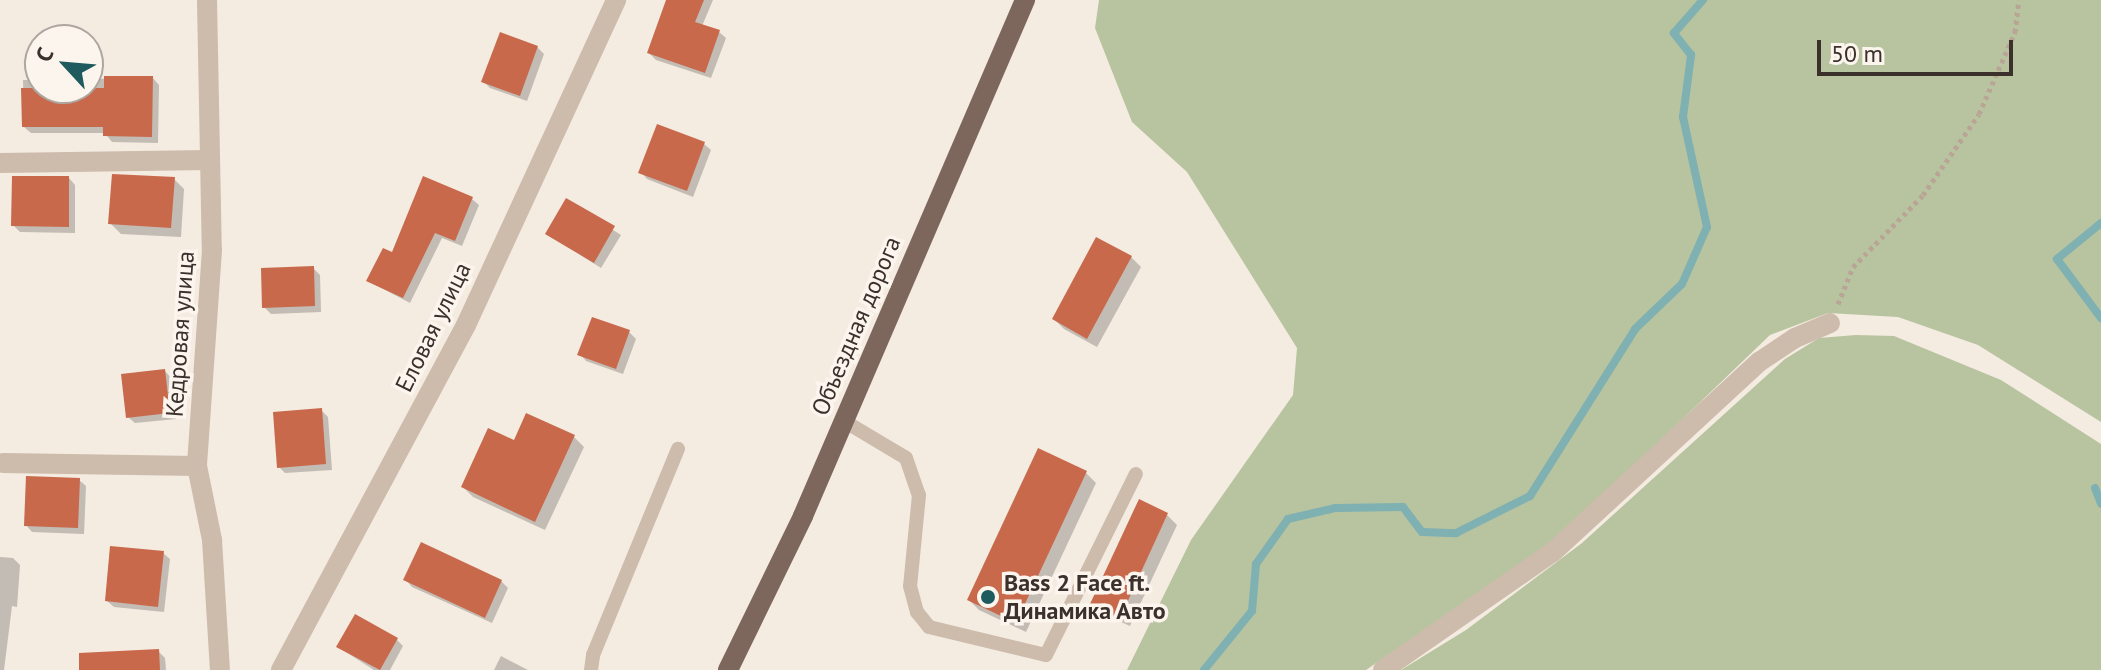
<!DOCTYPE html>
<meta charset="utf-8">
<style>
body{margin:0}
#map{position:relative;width:2101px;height:670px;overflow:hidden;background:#f4ebe1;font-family:"PT Sans",sans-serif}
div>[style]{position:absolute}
.green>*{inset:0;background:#b8c4a0}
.shadow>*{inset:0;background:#0003}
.stream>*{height:8px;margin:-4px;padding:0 4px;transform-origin:4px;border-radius:4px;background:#7fb0b2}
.building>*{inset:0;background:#c8694b}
.path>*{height:5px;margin-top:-2.5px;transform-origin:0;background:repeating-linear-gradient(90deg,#b9a596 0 4px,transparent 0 8px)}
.lane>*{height:14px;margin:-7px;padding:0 7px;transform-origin:7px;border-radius:7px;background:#cdbbac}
.street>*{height:20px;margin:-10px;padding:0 10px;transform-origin:10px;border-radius:10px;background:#cdbbac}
.primary>*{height:20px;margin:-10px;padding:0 10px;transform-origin:10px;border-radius:10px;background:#7d675c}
.dots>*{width:22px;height:22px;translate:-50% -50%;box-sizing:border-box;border:4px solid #fbf5ee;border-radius:50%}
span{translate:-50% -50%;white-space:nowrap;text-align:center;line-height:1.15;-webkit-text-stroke:7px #fbf5ee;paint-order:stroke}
.street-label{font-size:24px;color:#3b302b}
.poi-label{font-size:24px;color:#3b302b;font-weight:700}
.left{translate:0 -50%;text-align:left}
.north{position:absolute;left:24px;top:24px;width:80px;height:80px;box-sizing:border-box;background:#fbf5ee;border:2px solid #aea6a0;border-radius:50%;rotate:296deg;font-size:22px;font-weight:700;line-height:32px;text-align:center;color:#3b302b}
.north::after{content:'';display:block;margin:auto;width:28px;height:36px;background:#1f5a5e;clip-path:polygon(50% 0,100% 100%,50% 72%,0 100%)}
.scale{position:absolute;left:1817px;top:40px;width:196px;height:36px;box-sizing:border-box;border:4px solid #3b302b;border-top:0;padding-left:10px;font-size:24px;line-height:28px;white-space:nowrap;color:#3b302b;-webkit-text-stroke:6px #fbf5ee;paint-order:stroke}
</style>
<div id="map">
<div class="green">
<div style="clip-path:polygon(1099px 0,2101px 0,2101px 422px,1978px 345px,1898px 317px,1828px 313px,1770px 335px,1560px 537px,1366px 670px,1127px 670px,1191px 540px,1293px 395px,1297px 348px,1187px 172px,1132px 122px,1095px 28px)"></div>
<div style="clip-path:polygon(1856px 335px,1894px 336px,2001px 380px,2101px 444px,2101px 670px,1401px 670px,1466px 630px,1582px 543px,1785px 359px,1819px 338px)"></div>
</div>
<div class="shadow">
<div style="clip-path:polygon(668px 0,713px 0,702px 26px,719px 32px,726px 38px,711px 78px,656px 60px,649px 53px)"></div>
<div style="clip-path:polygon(537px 47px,544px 54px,527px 101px,490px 88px,484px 82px)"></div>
<div style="clip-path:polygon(153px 78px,159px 85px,158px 143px,112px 142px,105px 133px,31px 133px,24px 127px,23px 80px,40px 80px,40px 88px,88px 88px,88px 79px)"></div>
<div style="clip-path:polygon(704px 144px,711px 150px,693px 197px,647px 179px,641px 172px)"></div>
<div style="clip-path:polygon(69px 178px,75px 185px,75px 233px,20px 232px,13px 225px)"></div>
<div style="clip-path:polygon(174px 179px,184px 189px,181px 237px,121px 234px,110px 223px)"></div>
<div style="clip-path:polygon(472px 199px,479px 205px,462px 246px,442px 238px,410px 303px,368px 281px,393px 254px)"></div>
<div style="clip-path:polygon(566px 200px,621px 235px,601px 268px,547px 234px)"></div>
<div style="clip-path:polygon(1131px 257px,1141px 267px,1097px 347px,1064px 329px,1054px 319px)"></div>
<div style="clip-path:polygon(313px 268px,320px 275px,321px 312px,271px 314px,264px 307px)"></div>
<div style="clip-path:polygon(593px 319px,629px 332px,636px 339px,623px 374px,586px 361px,580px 354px)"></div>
<div style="clip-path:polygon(165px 371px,171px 378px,176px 419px,135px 423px,128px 417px)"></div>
<div style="clip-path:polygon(321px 410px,328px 417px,332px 470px,285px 473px,279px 467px)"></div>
<div style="clip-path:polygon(574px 437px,584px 447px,545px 530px,473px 497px,463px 487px,515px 442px)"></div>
<div style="clip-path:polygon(1086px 473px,1096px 483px,1026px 632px,979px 610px,969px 600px)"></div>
<div style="clip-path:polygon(79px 480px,86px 486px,84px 534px,32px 532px,26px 525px)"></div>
<div style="clip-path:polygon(1167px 515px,1177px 525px,1130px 626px,1103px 614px,1093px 604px)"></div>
<div style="clip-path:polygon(163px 553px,170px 559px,164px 612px,114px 607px,107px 601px)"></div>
<div style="clip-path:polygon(0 557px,13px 558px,20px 565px,17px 607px,12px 606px,4px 670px,0 670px)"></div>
<div style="clip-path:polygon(406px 580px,501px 581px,508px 588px,492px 623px,412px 587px)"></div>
<div style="clip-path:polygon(396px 639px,403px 646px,390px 670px,374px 670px,338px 647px)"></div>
<div style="clip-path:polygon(158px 651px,165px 658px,166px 670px,110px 670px)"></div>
<div style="clip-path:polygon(501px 656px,528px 670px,494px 670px)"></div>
</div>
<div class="stream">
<div style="left:2101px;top:223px;width:57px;rotate:140.7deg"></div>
<div style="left:2057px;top:259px;width:74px;rotate:53.3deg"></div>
<div style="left:2095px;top:488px;width:17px;rotate:69deg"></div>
<div style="left:1204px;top:670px;width:76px;rotate:-50.9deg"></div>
<div style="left:1252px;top:611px;width:47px;rotate:-85.1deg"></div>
<div style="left:1256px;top:564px;width:55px;rotate:-54.6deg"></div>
<div style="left:1288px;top:519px;width:48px;rotate:-13.2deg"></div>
<div style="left:1335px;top:508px;width:68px;rotate:-0.8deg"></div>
<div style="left:1403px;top:507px;width:31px;rotate:53deg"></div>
<div style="left:1422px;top:532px;width:34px;rotate:2deg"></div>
<div style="left:1456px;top:533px;width:83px;rotate:-26.6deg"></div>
<div style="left:1530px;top:496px;width:197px;rotate:-57.8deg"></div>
<div style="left:1635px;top:329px;width:65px;rotate:-43.8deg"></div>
<div style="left:1682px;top:284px;width:62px;rotate:-66.3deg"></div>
<div style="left:1707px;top:227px;width:113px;rotate:-102.3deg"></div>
<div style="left:1683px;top:117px;width:63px;rotate:-82.6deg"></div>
<div style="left:1691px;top:55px;width:28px;rotate:-128deg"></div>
<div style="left:1674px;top:33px;width:44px;rotate:-48.7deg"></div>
</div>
<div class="building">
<div style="clip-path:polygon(666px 0,704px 0,695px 22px,720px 30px,705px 73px,647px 53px)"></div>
<div style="clip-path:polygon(500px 32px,538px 46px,520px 96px,481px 82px)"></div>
<div style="clip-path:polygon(104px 76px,153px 76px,152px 137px,103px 136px,103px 127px,22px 127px,21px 88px,104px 88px)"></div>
<div style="clip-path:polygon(657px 124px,705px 142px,687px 191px,638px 173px)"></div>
<div style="clip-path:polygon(112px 174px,175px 177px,171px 228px,108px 224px)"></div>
<div style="clip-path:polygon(12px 176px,69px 176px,69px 227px,11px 226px)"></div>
<div style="clip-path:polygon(423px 176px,473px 197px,455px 241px,435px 233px,403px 298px,366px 281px,383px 248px,392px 252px)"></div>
<div style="clip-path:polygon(566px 198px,615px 226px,594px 263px,545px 234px)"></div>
<div style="clip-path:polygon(1096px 237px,1132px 256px,1087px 339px,1052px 319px)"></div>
<div style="clip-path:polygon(314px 266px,315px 306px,262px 308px,261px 268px)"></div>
<div style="clip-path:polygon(592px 317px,630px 330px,616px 369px,577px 355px)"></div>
<div style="clip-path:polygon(165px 369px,170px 413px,126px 418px,121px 374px)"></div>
<div style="clip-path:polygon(322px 408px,326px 464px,277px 468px,273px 412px)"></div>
<div style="clip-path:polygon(526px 413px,575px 435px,535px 522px,461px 487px,488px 428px,514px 440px)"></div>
<div style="clip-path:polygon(1038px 448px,1087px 471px,1016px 623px,967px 600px)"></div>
<div style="clip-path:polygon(26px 476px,80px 478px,78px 528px,24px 526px)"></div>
<div style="clip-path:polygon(1139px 499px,1168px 513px,1120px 618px,1090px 604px)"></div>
<div style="clip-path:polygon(421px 542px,502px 580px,485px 618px,403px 580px)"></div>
<div style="clip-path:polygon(110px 546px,164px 551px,158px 607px,105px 601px)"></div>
<div style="clip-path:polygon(355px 614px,398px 638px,380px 670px,336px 647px)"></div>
<div style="clip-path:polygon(159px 649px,160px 670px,79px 670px,79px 653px)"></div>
</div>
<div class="path">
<div style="left:1838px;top:304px;width:40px;rotate:-68deg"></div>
<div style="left:1853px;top:267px;width:100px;rotate:-45.8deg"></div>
<div style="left:1923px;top:195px;width:98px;rotate:-55.3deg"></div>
<div style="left:1979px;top:114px;width:90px;rotate:-66.3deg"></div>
<div style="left:2015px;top:32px;width:32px;rotate:-83deg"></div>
</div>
<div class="lane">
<div style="left:844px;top:421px;width:72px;rotate:30.8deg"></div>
<div style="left:906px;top:458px;width:39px;rotate:71deg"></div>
<div style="left:919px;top:495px;width:91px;rotate:95.6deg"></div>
<div style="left:910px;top:586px;width:27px;rotate:75deg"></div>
<div style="left:917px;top:612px;width:19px;rotate:51deg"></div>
<div style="left:929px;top:627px;width:120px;rotate:13.5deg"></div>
<div style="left:1046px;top:655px;width:202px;rotate:-63.6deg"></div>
<div style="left:591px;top:670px;width:15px;rotate:-82deg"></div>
<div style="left:593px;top:655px;width:223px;rotate:-67.6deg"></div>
</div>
<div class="street">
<div style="left:207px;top:0;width:250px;rotate:88.9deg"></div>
<div style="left:212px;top:250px;width:217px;rotate:94deg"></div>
<div style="left:197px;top:466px;width:76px;rotate:78.5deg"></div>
<div style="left:212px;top:540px;width:130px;rotate:86.5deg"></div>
<div style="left:0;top:163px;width:209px;rotate:-0.8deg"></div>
<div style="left:3px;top:463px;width:194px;rotate:0.9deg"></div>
<div style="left:281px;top:670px;width:391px;rotate:-61.8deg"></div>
<div style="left:466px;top:325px;width:358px;rotate:-65.2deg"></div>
<div style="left:1383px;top:670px;width:207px;rotate:-34.8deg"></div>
<div style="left:1553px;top:552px;width:280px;rotate:-42.7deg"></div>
<div style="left:1759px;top:362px;width:43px;rotate:-33.7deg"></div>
<div style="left:1795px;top:338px;width:38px;rotate:-23deg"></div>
</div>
<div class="primary">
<div style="left:728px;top:670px;width:171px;rotate:-64deg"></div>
<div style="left:803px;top:516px;width:562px;rotate:-66.72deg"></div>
</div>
<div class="dots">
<div style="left:988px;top:597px;background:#1f5a5e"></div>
</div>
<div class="street-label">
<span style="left:856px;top:326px;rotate:-67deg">Объездная дорога</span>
<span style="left:433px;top:327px;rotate:-64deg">Еловая улица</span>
<span style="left:180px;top:334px;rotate:-86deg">Кедровая улица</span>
</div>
<div class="poi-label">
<span class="left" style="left:1004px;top:597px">Bass 2 Face ft.<br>Динамика Авто</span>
</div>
<div class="north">С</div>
<div class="scale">50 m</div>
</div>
